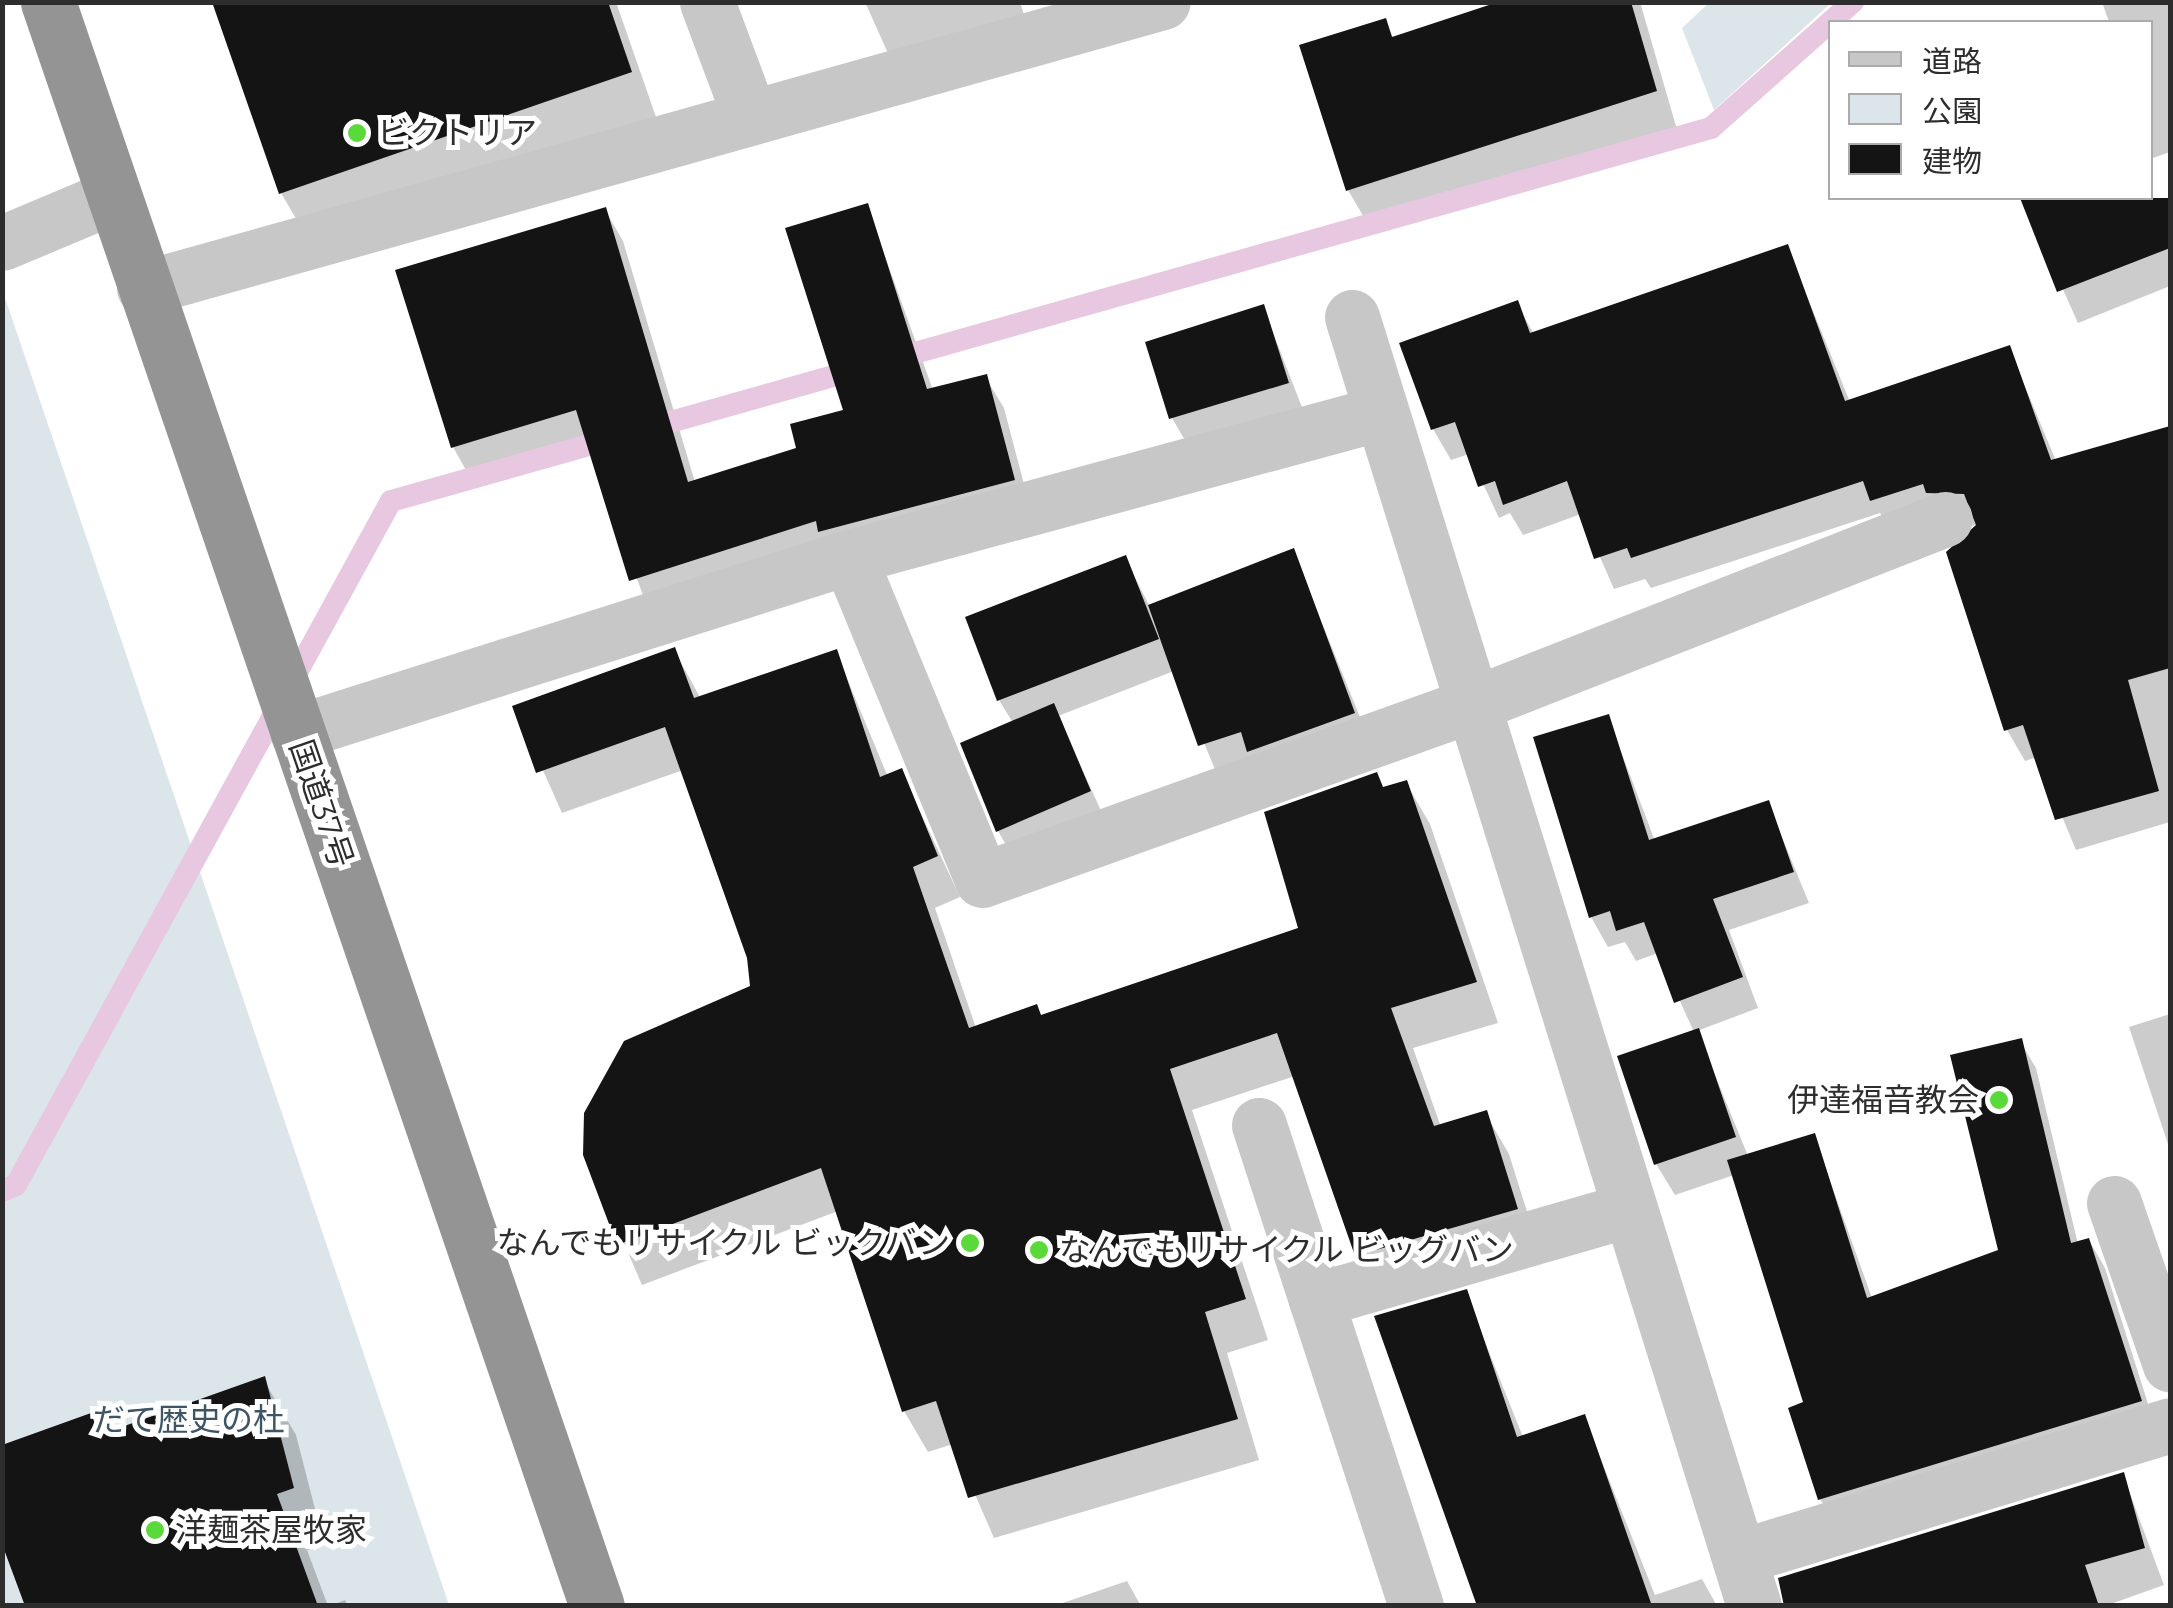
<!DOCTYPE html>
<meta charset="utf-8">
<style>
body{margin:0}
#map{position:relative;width:2173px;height:1608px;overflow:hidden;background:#fff;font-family:Montserrat,"Noto Sans JP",sans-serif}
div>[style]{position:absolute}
.green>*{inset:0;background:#dbe5ea}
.shadow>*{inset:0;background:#0003}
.stream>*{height:22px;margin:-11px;padding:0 11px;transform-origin:11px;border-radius:11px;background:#e8c8e0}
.building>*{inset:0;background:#141414}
.minor>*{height:55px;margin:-27.5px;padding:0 27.5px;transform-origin:27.5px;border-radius:27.5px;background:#c7c7c7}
.highway>*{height:55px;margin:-27.5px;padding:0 27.5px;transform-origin:27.5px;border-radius:27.5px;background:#949494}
.dots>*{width:28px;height:28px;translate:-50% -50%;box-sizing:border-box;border:5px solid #fff;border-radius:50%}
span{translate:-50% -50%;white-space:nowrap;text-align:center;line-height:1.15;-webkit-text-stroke:10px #fff;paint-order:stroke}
.poi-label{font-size:32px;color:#2d2d2d}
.left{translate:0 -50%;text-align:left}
.right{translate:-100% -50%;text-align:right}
.street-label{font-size:32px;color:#2d2d2d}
.park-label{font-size:32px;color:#3d5565}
.frame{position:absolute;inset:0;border:5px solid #2d2d2d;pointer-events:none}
.legend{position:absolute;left:1828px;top:20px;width:325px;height:180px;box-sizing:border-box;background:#fff;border:2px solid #ababab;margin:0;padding:12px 18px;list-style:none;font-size:30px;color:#2d2d2d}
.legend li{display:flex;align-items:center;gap:20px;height:50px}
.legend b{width:50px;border:2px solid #ababab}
</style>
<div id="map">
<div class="green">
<div style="clip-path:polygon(1709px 3px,1709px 2px,1831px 3px,1714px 110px,1682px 28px)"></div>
<div style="clip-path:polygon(3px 292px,449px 1605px,3px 1605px)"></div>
</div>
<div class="shadow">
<div style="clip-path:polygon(215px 2px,616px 2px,656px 117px,308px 239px,281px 193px)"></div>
<div style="clip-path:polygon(865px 2px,1020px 2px,1031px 38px,899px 78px)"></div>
<div style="clip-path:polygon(1507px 2px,1640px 2px,1678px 133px,1372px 231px,1348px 190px,1384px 21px,1394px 39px)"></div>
<div style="clip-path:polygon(2102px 2px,2170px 2px,2170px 152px,2150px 159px,2150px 22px,2109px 22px)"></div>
<div style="clip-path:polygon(2036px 198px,2150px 198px,2170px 250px,2170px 286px,2078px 323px,2027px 209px)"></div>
<div style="clip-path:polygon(867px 206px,933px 390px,985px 377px,1004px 408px,1031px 511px,649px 612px,588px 443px,471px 479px,453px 447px,605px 210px,623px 241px,695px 482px,799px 449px,846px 412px)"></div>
<div style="clip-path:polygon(1787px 247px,1850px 402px,2009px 348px,2056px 461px,2165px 430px,2170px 822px,2076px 850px,2037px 757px,2025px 761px,2007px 730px,1979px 525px,1890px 531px,1880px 513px,1651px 588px,1645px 579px,1614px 589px,1581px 514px,1523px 535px,1510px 513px,1499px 518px,1469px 454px,1451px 460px,1433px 429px,1516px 303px,1534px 334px)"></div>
<div style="clip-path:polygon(1263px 307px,1305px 415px,1190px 449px,1172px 418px)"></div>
<div style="clip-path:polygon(1293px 551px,1370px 742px,1217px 774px,1174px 671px,1058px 716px,1107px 824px,1016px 862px,998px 831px,1013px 723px,999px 700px,1125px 558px,1150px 607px)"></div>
<div style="clip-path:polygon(674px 650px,701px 699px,836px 652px,888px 777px,901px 771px,960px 897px,935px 908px,976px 1028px,1041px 1017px,1301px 930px,1384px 789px,1406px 783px,1430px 824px,1498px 1023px,1413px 1048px,1441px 1127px,1485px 1113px,1509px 1154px,1539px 1250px,1380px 1296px,1357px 1255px,1295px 1076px,1192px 1110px,1268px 1340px,1227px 1353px,1259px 1460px,994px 1538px,953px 1444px,928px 1452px,904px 1411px,838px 1211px,642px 1285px,586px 1155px,753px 987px,749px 958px,683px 770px,562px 813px,515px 708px)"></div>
<div style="clip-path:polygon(1608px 717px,1655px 841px,1768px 803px,1809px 903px,1729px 930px,1758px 1008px,1697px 1031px,1748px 1156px,1814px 1136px,1872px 1298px,2001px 1252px,2020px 1041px,2036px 1068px,2078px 1244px,2089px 1240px,2105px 1268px,2156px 1429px,1836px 1527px,1820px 1499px,1806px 1404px,1734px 1175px,1675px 1195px,1656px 1164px,1694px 1032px,1658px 953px,1636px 961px,1625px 942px,1608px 947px,1591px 917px)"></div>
<div style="clip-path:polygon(2170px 1014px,2170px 1150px,2129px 1027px)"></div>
<div style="clip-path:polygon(1465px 1292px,1523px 1437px,1584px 1417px,1655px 1595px,1702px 1579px,1717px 1606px,1592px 1606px,1482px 1588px)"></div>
<div style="clip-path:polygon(263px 1379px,296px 1435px,324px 1544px,307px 1550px,328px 1606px,28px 1606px,90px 1416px,101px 1437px)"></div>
<div style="clip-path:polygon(2123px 1475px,2164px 1585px,2105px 1606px,1785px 1606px)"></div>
<div style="clip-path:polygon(1127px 1581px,1141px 1606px,1054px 1606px)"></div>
<div style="clip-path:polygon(345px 1600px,348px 1606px,329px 1606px)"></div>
</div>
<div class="stream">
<div style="left:2px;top:1191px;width:15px;rotate:-23deg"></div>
<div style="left:16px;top:1185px;width:780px;rotate:-61.27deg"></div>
<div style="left:391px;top:501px;width:1372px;rotate:-15.78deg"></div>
<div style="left:1711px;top:128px;width:190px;rotate:-41.6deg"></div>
</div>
<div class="building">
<div style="clip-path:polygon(212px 2px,608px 2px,632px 72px,279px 194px)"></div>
<div style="clip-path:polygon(1498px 2px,1631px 2px,1657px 91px,1346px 191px,1299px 45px,1386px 18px,1392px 37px)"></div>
<div style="clip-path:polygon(2020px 198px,2170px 198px,2170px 248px,2057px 292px)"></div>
<div style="clip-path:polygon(868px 203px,927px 389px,987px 374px,1015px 480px,818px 532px,816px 521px,629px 581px,576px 410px,451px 448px,395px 270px,606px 207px,688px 482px,796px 448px,790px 424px,843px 410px,785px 228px)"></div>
<div style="clip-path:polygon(1788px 244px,1845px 401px,2010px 345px,2051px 460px,2170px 426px,2170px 668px,2128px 680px,2159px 791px,2055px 820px,2023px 725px,2004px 731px,1946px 552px,1976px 525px,1964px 494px,1926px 493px,1923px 484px,1870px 501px,1863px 481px,1631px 558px,1627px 548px,1594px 559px,1567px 481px,1503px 505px,1495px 481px,1478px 487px,1455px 422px,1431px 430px,1399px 343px,1518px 300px,1530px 333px)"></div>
<div style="clip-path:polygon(1264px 304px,1289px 383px,1169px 419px,1145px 342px)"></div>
<div style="clip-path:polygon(1294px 548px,1355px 713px,1247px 752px,1241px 732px,1198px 746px,1148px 605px)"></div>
<div style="clip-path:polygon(1126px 555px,1159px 639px,997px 701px,965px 617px)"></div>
<div style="clip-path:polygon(675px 647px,694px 698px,837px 649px,880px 777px,902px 768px,938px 856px,913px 867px,969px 1028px,1037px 1004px,1041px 1015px,1298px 928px,1264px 812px,1377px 772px,1383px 787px,1407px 780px,1477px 982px,1391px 1008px,1434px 1126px,1487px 1110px,1518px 1209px,1355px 1256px,1277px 1033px,1170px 1069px,1246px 1299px,1205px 1312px,1238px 1419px,968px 1498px,936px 1401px,902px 1412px,821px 1168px,617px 1245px,583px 1155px,584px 1113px,624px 1041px,750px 986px,747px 958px,665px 727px,536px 773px,512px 706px)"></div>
<div style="clip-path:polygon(1054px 703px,1091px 791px,996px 832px,960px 743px)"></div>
<div style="clip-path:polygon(1609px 714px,1649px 840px,1769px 800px,1794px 872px,1713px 899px,1743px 977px,1674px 1003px,1644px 922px,1616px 931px,1610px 911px,1589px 918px,1533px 737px)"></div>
<div style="clip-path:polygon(1699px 1028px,1736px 1137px,1654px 1165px,1617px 1056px)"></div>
<div style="clip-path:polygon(2022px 1038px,2071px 1243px,2089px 1238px,2142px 1401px,1818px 1500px,1788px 1408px,1803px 1402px,1727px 1160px,1815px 1133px,1867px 1298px,1998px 1250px,1950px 1055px)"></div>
<div style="clip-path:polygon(1467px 1289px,1517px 1437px,1585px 1414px,1652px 1606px,1477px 1606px,1374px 1316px)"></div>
<div style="clip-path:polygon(265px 1376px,294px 1488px,277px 1494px,318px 1606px,25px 1606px,2px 1544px,2px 1445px,91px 1413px,99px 1435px)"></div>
<div style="clip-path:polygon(2124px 1472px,2145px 1548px,2085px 1565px,2099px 1606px,1784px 1606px,1778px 1578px)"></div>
</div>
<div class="minor">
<div style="left:707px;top:2px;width:123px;rotate:69.5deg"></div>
<div style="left:2px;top:243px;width:121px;rotate:-22.8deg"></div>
<div style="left:144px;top:288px;width:1058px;rotate:-15.68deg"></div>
<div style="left:1352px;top:317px;width:1350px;rotate:72.68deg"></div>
<div style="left:849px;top:557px;width:349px;rotate:67.6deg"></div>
<div style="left:982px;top:880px;width:519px;rotate:-19.69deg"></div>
<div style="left:1471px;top:705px;width:509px;rotate:-21.43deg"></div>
<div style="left:297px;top:732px;width:579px;rotate:-17.59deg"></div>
<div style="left:849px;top:557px;width:551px;rotate:-15.15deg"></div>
<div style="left:1259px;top:1125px;width:506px;rotate:71.92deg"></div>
<div style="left:2114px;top:1203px;width:171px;rotate:70.9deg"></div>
<div style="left:1316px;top:1300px;width:325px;rotate:-16.1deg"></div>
<div style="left:1739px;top:1557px;width:451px;rotate:-17deg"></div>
</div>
<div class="highway">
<div style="left:48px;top:2px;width:1695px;rotate:71.11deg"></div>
</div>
<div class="dots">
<div style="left:357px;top:133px;background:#59d93a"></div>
<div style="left:1999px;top:1100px;background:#59d93a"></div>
<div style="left:970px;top:1243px;background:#59d93a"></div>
<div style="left:1039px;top:1250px;background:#59d93a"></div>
<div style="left:155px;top:1530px;background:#59d93a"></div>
</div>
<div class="poi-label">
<span class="left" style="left:377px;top:133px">ビクトリア</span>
<span class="right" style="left:1979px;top:1100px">伊達福音教会</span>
<span class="right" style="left:950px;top:1243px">なんでもリサイクル ビックバン</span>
<span class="left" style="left:1059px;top:1250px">なんでもリサイクル ビッグバン</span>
<span class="left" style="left:175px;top:1530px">洋麺茶屋牧家</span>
</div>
<div class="street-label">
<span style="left:321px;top:804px;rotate:71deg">国道37号</span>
</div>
<div class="park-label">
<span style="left:189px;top:1420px">だて歴史の杜</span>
</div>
<div class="frame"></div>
<ul class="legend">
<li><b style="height:12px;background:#c7c7c7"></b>道路</li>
<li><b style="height:28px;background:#dbe5ea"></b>公園</li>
<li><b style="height:28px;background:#141414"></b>建物</li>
</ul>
</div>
